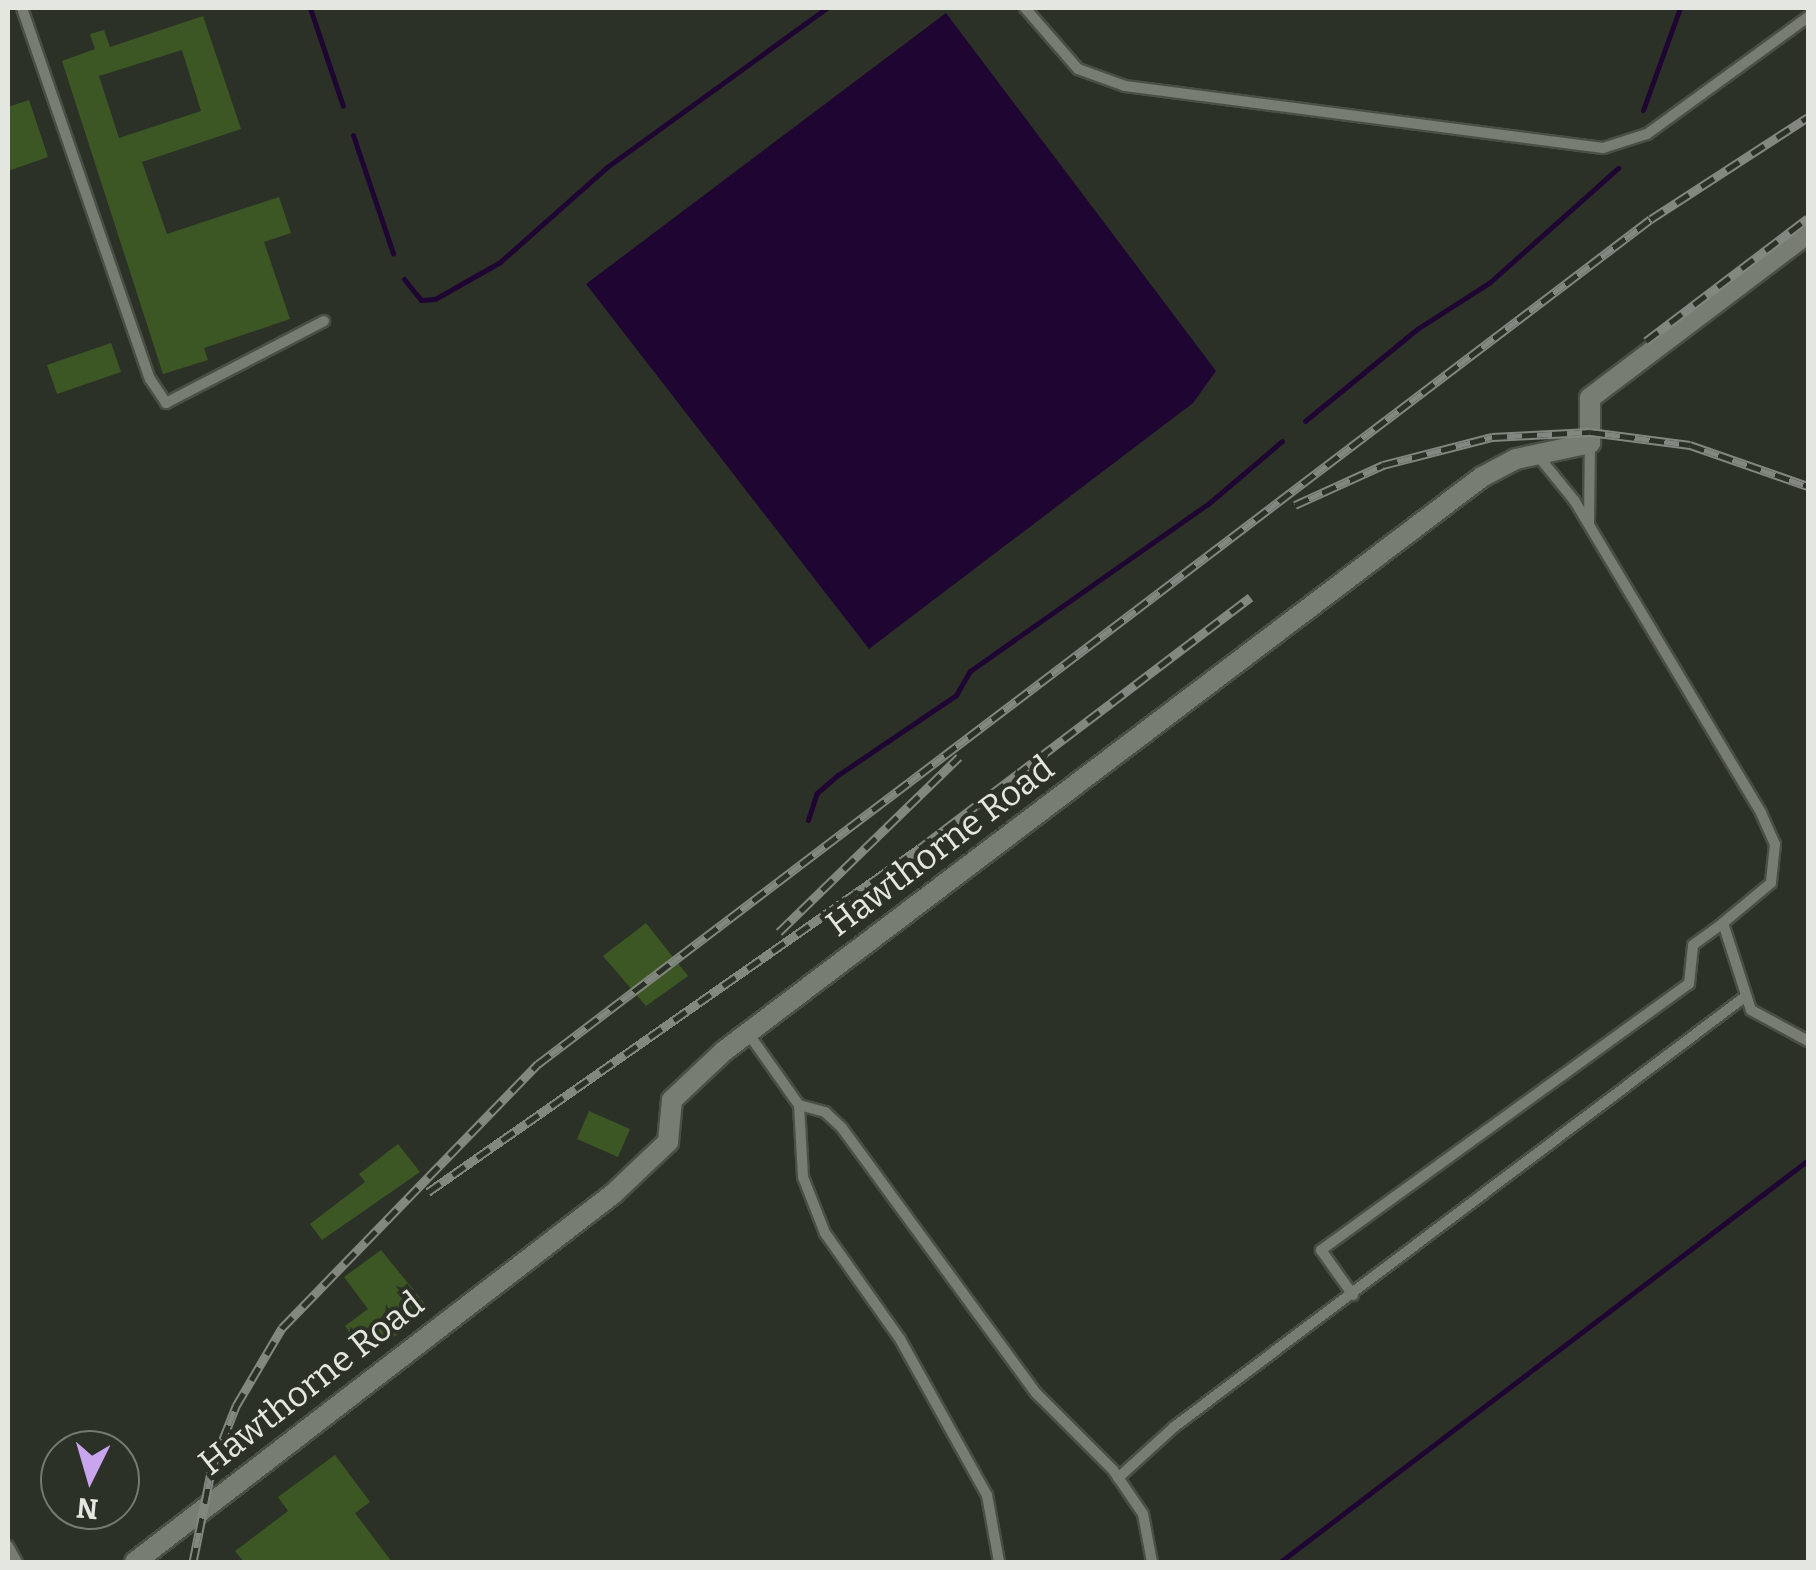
<!DOCTYPE html>
<style>
body{margin:0}
#map{position:relative;width:1816px;height:1570px;overflow:hidden;background:#2b3127;font-family:Bitter,serif}
div>[style]{position:absolute}
.water>*{inset:0;background:#1f0531}
.stream>*{height:5px;margin:-2.5px;padding:0 2.5px;transform-origin:2.5px;border-radius:2.5px;background:#1f0531}
.building>*{inset:0;background:#3c5724}
.roads{filter:drop-shadow(2px 0 #4a4f46) drop-shadow(-2px 0 #4a4f46) drop-shadow(0 2px #4a4f46) drop-shadow(0 -2px #4a4f46)}
.lane>*{height:10px;margin:-5px;padding:0 5px;transform-origin:5px;border-radius:5px;background:#777d72}
.street>*{height:20px;margin:-10px;padding:0 10px;transform-origin:10px;border-radius:10px;background:#777d72}
.rail>*{height:9px;margin-top:-4.5px;transform-origin:0;background:repeating-linear-gradient(90deg,#2b3127 0 15px,#82877f 0 30px);box-sizing:border-box;border-block:2px solid #82877f}
span{translate:-50% -50%;white-space:nowrap;text-align:center;line-height:1.15;-webkit-text-stroke:8px #2b3127;paint-order:stroke}
.street-label{font-size:35px;color:#e3e7e0}
.frame{position:absolute;inset:0;border:10px solid #e3e7e0;pointer-events:none}
.north{position:absolute;left:40px;top:1430px;width:100px;height:100px;box-sizing:border-box;background:#2b3127;border:2px solid #757a71;border-radius:50%;rotate:185deg;font-size:28px;font-weight:700;line-height:40px;text-align:center;color:#e3e7e0}
.north::after{content:'';display:block;margin:auto;width:35px;height:45px;background:#c9a5ee;clip-path:polygon(50% 0,100% 100%,50% 72%,0 100%)}
</style>
<div id="map">
<div class="water">
<div style="clip-path:polygon(946px 13px,1216px 371px,1193px 403px,869px 649px,586px 284px)"></div>
</div>
<div class="stream">
<div style="left:310px;top:8px;width:103px;rotate:71.4deg"></div>
<div style="left:1643px;top:110px;width:109px;rotate:-70.1deg"></div>
<div style="left:353px;top:135px;width:125px;rotate:71.3deg"></div>
<div style="left:404px;top:279px;width:27px;rotate:51deg"></div>
<div style="left:421px;top:300px;width:14px;rotate:-4deg"></div>
<div style="left:435px;top:299px;width:75px;rotate:-29.6deg"></div>
<div style="left:500px;top:262px;width:143px;rotate:-41.6deg"></div>
<div style="left:607px;top:167px;width:271px;rotate:-35.9deg"></div>
<div style="left:1305px;top:421px;width:145px;rotate:-39.4deg"></div>
<div style="left:1417px;top:329px;width:85px;rotate:-32.6deg"></div>
<div style="left:1489px;top:283px;width:173px;rotate:-41.7deg"></div>
<div style="left:808px;top:820px;width:28px;rotate:-72deg"></div>
<div style="left:817px;top:793px;width:28px;rotate:-41deg"></div>
<div style="left:838px;top:775px;width:143px;rotate:-34.1deg"></div>
<div style="left:956px;top:695px;width:28px;rotate:-60deg"></div>
<div style="left:970px;top:671px;width:291px;rotate:-35.1deg"></div>
<div style="left:1208px;top:504px;width:97px;rotate:-40.4deg"></div>
<div style="left:1280px;top:1562px;width:664px;rotate:-37.28deg"></div>
</div>
<div class="building">
<div style="clip-path:polygon(evenodd,203px 16px,241px 129px,142px 162px,167px 234px,279px 197px,291px 233px,264px 242px,290px 319px,204px 348px,208px 360px,163px 374px,62px 61px,95px 49px,90px 34px,104px 30px,110px 47px,203px 16px,182px 50px,201px 111px,119px 138px,99px 76px,182px 50px)"></div>
<div style="clip-path:polygon(29px 100px,48px 157px,8px 171px,8px 107px)"></div>
<div style="clip-path:polygon(111px 343px,121px 372px,57px 394px,47px 365px)"></div>
<div style="clip-path:polygon(646px 923px,688px 976px,646px 1006px,603px 956px)"></div>
<div style="clip-path:polygon(589px 1111px,630px 1129px,618px 1157px,577px 1139px)"></div>
<div style="clip-path:polygon(398px 1144px,420px 1172px,322px 1240px,310px 1224px,365px 1182px,359px 1174px)"></div>
<div style="clip-path:polygon(381px 1250px,430px 1310px,368px 1356px,345px 1326px,368px 1309px,344px 1277px)"></div>
<div style="clip-path:polygon(335px 1455px,370px 1502px,355px 1513px,392px 1562px,244px 1562px,235px 1551px,288px 1511px,278px 1497px)"></div>
</div>
<div class="roads">
<div class="lane">
<div style="left:22px;top:8px;width:392px;rotate:71deg"></div>
<div style="left:150px;top:379px;width:29px;rotate:56deg"></div>
<div style="left:166px;top:403px;width:178px;rotate:-27.4deg"></div>
<div style="left:1025px;top:8px;width:81px;rotate:49deg"></div>
<div style="left:1078px;top:69px;width:50px;rotate:19.9deg"></div>
<div style="left:1125px;top:86px;width:482px;rotate:7.4deg"></div>
<div style="left:1603px;top:148px;width:46px;rotate:-17.7deg"></div>
<div style="left:1647px;top:134px;width:199px;rotate:-36deg"></div>
<div style="left:1539px;top:457px;width:55px;rotate:50.9deg"></div>
<div style="left:1574px;top:500px;width:365px;rotate:59.1deg"></div>
<div style="left:1761px;top:813px;width:34px;rotate:66deg"></div>
<div style="left:1775px;top:844px;width:39px;rotate:96deg"></div>
<div style="left:1771px;top:883px;width:62px;rotate:140.2deg"></div>
<div style="left:1723px;top:923px;width:91px;rotate:72.2deg"></div>
<div style="left:1751px;top:1010px;width:65px;rotate:28.5deg"></div>
<div style="left:1589px;top:522px;width:78px;rotate:-89.3deg"></div>
<div style="left:748px;top:1033px;width:88px;rotate:54.7deg"></div>
<div style="left:799px;top:1105px;width:72px;rotate:86.8deg"></div>
<div style="left:803px;top:1177px;width:60px;rotate:68.6deg"></div>
<div style="left:825px;top:1233px;width:130px;rotate:54.7deg"></div>
<div style="left:900px;top:1339px;width:179px;rotate:60.9deg"></div>
<div style="left:987px;top:1495px;width:68px;rotate:79.8deg"></div>
<div style="left:799px;top:1105px;width:27px;rotate:15deg"></div>
<div style="left:825px;top:1112px;width:23px;rotate:43deg"></div>
<div style="left:842px;top:1128px;width:328px;rotate:53.8deg"></div>
<div style="left:1036px;top:1393px;width:109px;rotate:45deg"></div>
<div style="left:1113px;top:1470px;width:53px;rotate:55.7deg"></div>
<div style="left:1143px;top:1514px;width:49px;rotate:79.4deg"></div>
<div style="left:1353px;top:1295px;width:55px;rotate:-125.4deg"></div>
<div style="left:1321px;top:1250px;width:454px;rotate:-35.9deg"></div>
<div style="left:1689px;top:984px;width:39px;rotate:-84deg"></div>
<div style="left:1693px;top:945px;width:37px;rotate:-36deg"></div>
<div style="left:1118px;top:1478px;width:76px;rotate:-42.3deg"></div>
<div style="left:1174px;top:1427px;width:716px;rotate:-37deg"></div>
<div style="left:8px;top:1546px;width:18px;rotate:61deg"></div>
</div>
<div class="street">
<div style="left:135px;top:1562px;width:603px;rotate:-37.59deg"></div>
<div style="left:613px;top:1194px;width:76px;rotate:-43.4deg"></div>
<div style="left:668px;top:1142px;width:42px;rotate:-84.6deg"></div>
<div style="left:672px;top:1100px;width:71px;rotate:-43.3deg"></div>
<div style="left:724px;top:1051px;width:951px;rotate:-37.14deg"></div>
<div style="left:1482px;top:477px;width:38px;rotate:-28deg"></div>
<div style="left:1516px;top:459px;width:76px;rotate:-12.2deg"></div>
<div style="left:1590px;top:443px;width:45px;rotate:-90deg"></div>
<div style="left:1590px;top:398px;width:273px;rotate:-37.1deg"></div>
</div>
</div>
<div class="rail">
<div style="left:1646px;top:341px;width:203px;rotate:-37.2deg"></div>
<div style="left:1295px;top:505px;width:97px;rotate:-24.4deg"></div>
<div style="left:1383px;top:465px;width:113px;rotate:-14.4deg"></div>
<div style="left:1492px;top:437px;width:98px;rotate:-2.9deg"></div>
<div style="left:1590px;top:432px;width:101px;rotate:7.4deg"></div>
<div style="left:1690px;top:445px;width:125px;rotate:19.2deg"></div>
<div style="left:779px;top:932px;width:251px;rotate:-44.2deg"></div>
<div style="left:428px;top:1192px;width:600px;rotate:-34.96deg"></div>
<div style="left:920px;top:848px;width:415px;rotate:-37.2deg"></div>
<div style="left:193px;top:1562px;width:97px;rotate:-78.7deg"></div>
<div style="left:212px;top:1467px;width:66px;rotate:-68.5deg"></div>
<div style="left:236px;top:1406px;width:91px;rotate:-59.5deg"></div>
<div style="left:282px;top:1328px;width:368px;rotate:-45.9deg"></div>
<div style="left:538px;top:1064px;width:1397px;rotate:-37.21deg"></div>
<div style="left:1651px;top:219px;width:187px;rotate:-33deg"></div>
</div>
<div class="street-label">
<span style="left:940px;top:846px;rotate:-37deg">Hawthorne Road</span>
<span style="left:311px;top:1383px;rotate:-38deg">Hawthorne Road</span>
</div>
<div class="frame"></div>
<div class="north">N</div>
</div>
